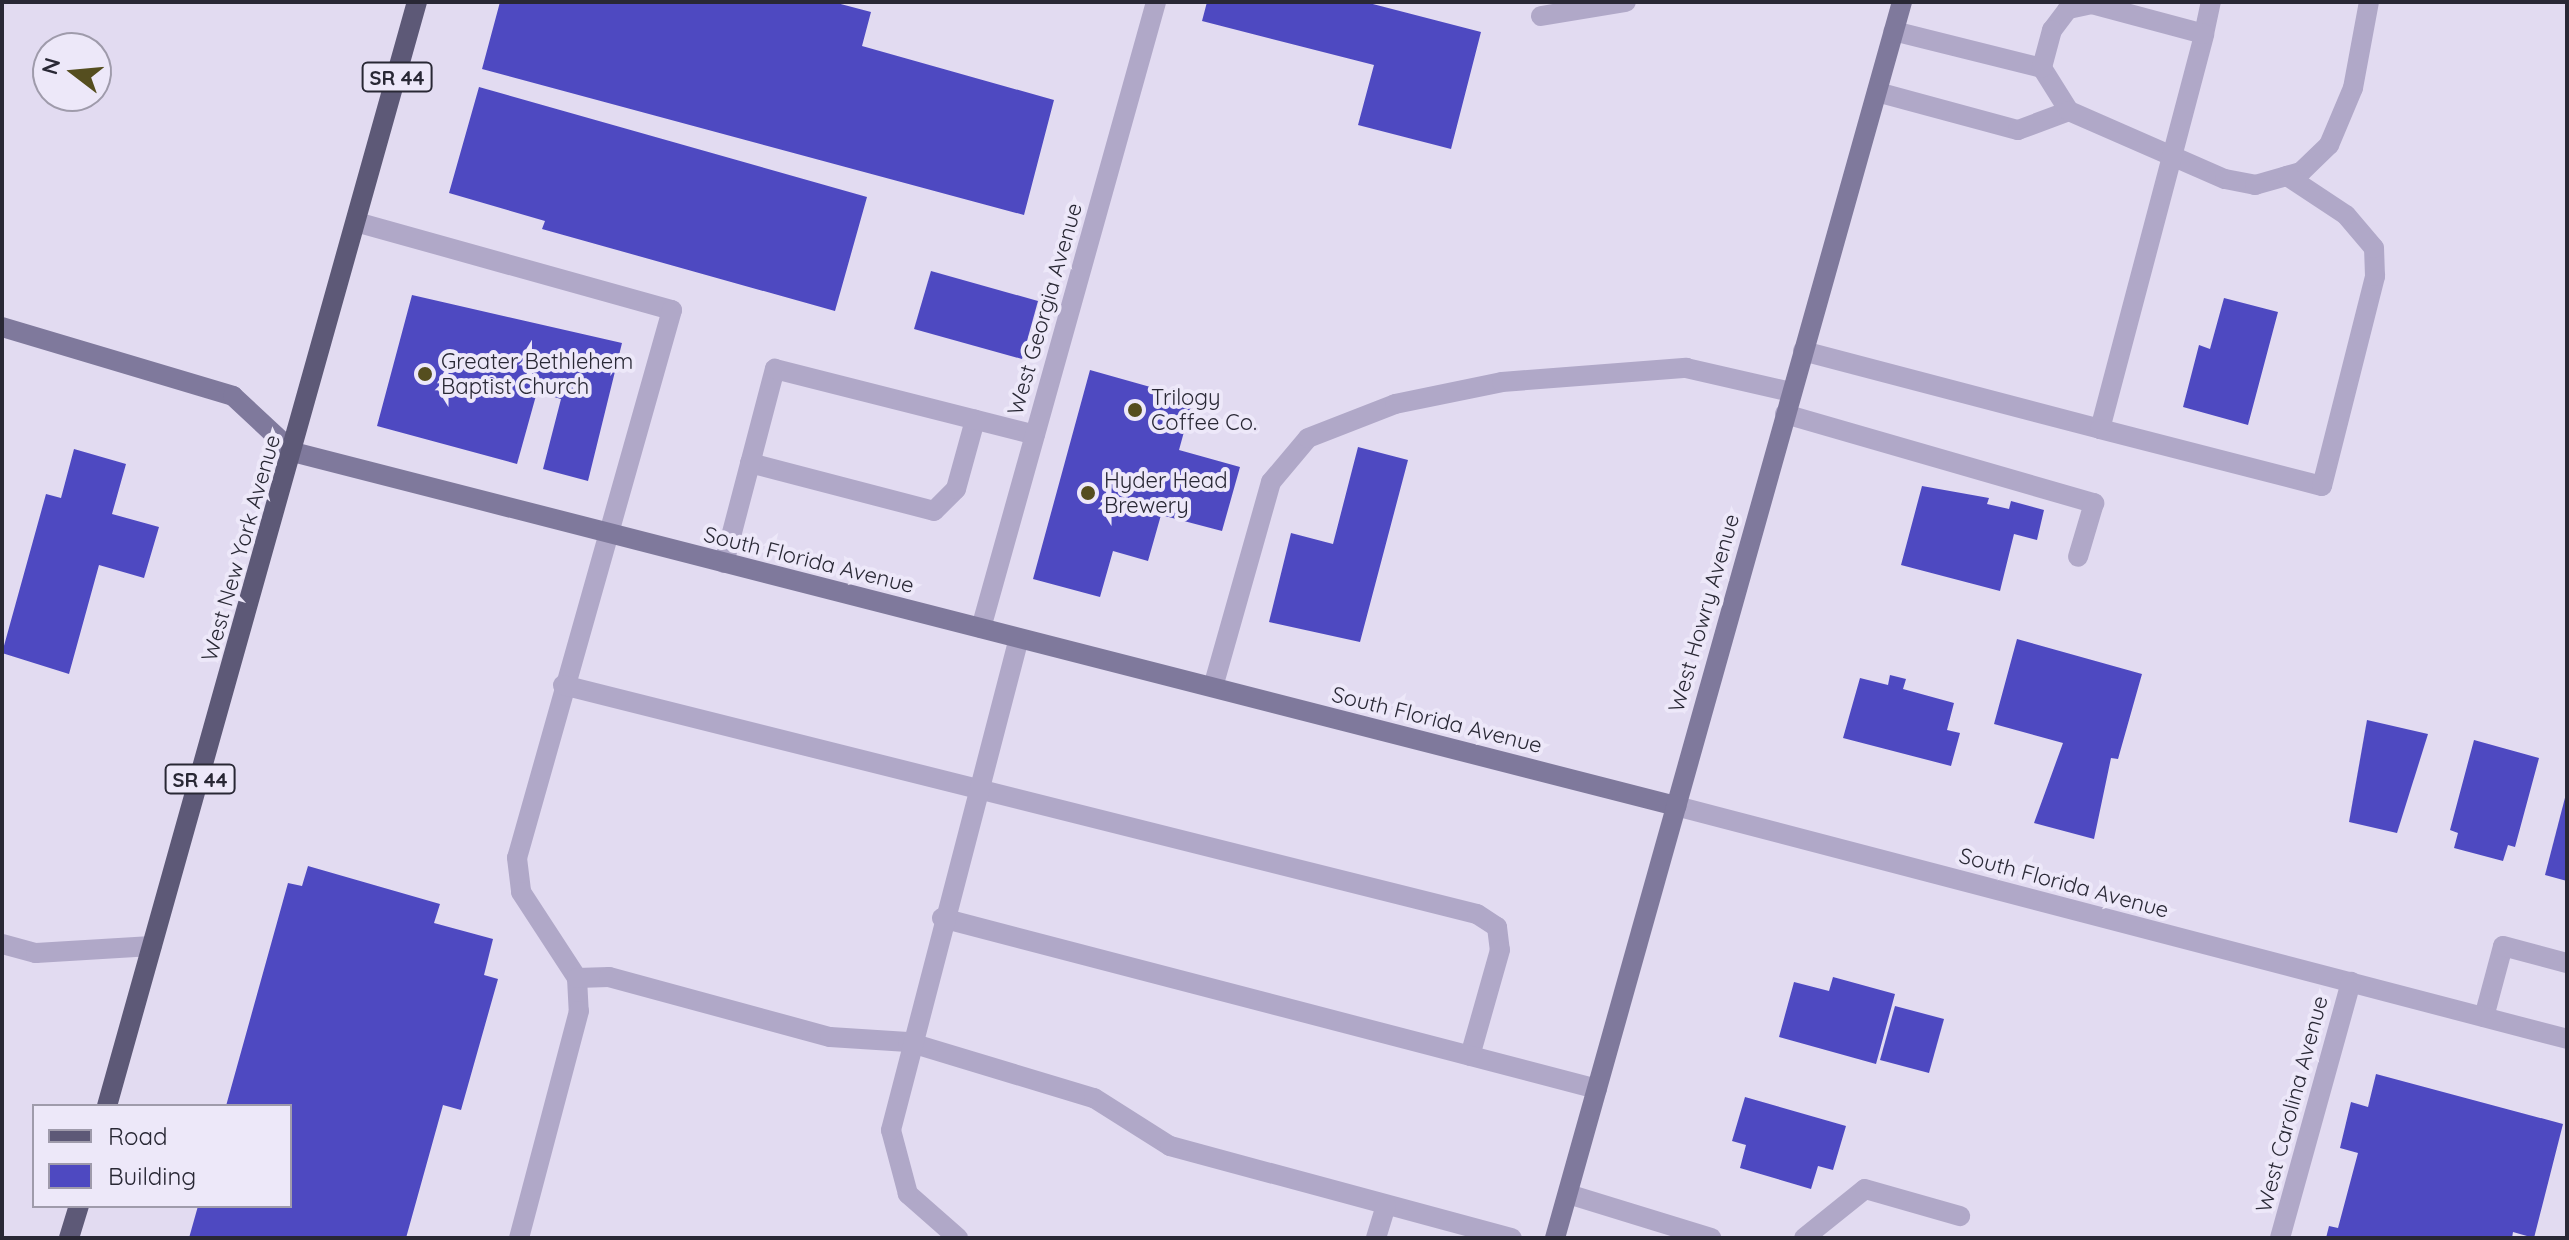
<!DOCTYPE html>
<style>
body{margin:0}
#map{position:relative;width:2569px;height:1240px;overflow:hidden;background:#e2dbf1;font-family:Quicksand,sans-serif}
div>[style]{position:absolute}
.building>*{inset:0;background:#4e49c1}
.lane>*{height:20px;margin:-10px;padding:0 10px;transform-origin:10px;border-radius:10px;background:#b0a8c8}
.street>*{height:20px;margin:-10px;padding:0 10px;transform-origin:10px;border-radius:10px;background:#b0a8c8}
.secondary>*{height:20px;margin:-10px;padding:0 10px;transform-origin:10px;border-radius:10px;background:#7f799c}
.primary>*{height:20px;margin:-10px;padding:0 10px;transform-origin:10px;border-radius:10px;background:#5d5977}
.dots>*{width:22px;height:22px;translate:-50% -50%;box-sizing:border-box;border:4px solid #ede8f9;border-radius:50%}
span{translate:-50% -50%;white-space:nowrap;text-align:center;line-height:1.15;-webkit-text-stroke:8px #ede8f9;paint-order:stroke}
.shield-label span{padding:2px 6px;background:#ede8f9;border:2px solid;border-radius:6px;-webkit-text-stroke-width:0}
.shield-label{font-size:20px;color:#292835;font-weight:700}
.street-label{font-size:22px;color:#292835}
.poi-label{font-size:22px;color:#292835}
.left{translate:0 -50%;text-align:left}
.frame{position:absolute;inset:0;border:4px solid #292835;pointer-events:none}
.legend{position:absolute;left:32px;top:1104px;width:260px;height:104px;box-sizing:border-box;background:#ede8f9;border:2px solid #9f9bab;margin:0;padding:10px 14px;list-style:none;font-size:24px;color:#292835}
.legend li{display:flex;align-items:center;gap:16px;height:40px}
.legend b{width:40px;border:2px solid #9f9bab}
.north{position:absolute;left:32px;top:32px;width:80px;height:80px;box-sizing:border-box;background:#ede8f9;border:2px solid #9f9bab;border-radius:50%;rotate:286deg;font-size:22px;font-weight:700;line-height:32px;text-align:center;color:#292835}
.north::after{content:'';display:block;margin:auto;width:28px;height:36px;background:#554e1f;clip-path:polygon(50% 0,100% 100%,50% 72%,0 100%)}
</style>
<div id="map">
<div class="building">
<div style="clip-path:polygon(500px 2px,833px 2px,871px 12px,862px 46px,1054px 100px,1024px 215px,482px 69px)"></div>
<div style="clip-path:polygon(1207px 2px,1365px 2px,1481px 32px,1451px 149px,1358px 125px,1374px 65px,1202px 21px)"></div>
<div style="clip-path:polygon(479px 87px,867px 197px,835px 311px,542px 229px,545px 221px,449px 193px)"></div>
<div style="clip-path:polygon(931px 271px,1038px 301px,1022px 359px,914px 329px)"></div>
<div style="clip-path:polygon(412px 295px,622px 343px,588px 481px,543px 469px,561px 399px,537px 392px,517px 464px,377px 426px)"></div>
<div style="clip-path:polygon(2224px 298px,2278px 312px,2248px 425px,2183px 407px,2199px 345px,2210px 349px)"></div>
<div style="clip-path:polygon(1090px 370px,1193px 399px,1179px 450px,1240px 467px,1222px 531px,1161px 515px,1148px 561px,1113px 551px,1100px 597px,1033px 579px)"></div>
<div style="clip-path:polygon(1358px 447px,1408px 460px,1360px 642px,1269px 622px,1291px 533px,1333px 544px)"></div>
<div style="clip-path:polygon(74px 449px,126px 464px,112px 514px,159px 527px,144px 578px,99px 565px,69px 674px,2px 653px,46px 494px,61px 498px)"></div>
<div style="clip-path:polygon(1922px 486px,1989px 498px,1987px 504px,2009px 509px,2011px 501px,2044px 510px,2037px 540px,2014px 534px,2000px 591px,1901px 565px)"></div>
<div style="clip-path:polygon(2017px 639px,2142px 674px,2118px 759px,2111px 758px,2094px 839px,2034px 823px,2063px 743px,1994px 724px)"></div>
<div style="clip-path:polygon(1890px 675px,1906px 679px,1903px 689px,1954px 703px,1947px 730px,1960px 733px,1951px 766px,1843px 738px,1860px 678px,1888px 685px)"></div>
<div style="clip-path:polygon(2367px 720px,2428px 734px,2397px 833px,2349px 822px)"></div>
<div style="clip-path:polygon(2474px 740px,2539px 758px,2515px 847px,2508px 845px,2503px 861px,2454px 848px,2458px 833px,2450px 830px)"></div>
<div style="clip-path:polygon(2567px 790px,2567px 881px,2545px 875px)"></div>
<div style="clip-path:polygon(308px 866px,440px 904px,434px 923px,493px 939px,484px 975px,498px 979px,461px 1110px,443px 1105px,406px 1238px,189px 1238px,198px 1206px,290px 1206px,290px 1106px,226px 1106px,288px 883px,302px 886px)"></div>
<div style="clip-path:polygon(1833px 977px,1895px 994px,1876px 1064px,1779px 1037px,1794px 982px,1829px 991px)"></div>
<div style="clip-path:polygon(1895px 1006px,1944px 1019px,1929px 1073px,1880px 1060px)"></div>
<div style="clip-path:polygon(2376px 1074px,2563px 1124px,2534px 1238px,2513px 1232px,2512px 1238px,2326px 1238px,2329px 1226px,2338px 1228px,2358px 1153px,2340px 1148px,2351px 1102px,2368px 1107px)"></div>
<div style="clip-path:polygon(1745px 1097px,1846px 1126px,1833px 1170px,1818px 1166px,1811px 1189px,1740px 1168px,1746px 1145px,1732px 1141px)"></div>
</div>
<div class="lane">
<div style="left:2204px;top:34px;width:33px;rotate:-78deg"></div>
<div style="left:1877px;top:92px;width:146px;rotate:15.1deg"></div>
<div style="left:2018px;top:130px;width:54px;rotate:-20.4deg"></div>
<div style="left:2069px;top:111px;width:51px;rotate:-122.1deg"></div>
<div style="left:2042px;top:68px;width:153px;rotate:-166deg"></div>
<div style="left:2069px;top:111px;width:170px;rotate:23.6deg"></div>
<div style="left:2225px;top:179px;width:31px;rotate:11deg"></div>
<div style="left:2255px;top:185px;width:48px;rotate:-15.8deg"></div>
<div style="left:2301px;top:172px;width:39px;rotate:-44deg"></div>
<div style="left:2329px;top:145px;width:62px;rotate:-67.2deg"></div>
<div style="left:2353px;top:88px;width:87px;rotate:-79.5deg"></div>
<div style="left:356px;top:222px;width:328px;rotate:15.6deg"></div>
<div style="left:672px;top:310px;width:569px;rotate:105.79deg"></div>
<div style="left:517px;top:858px;width:34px;rotate:83deg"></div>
<div style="left:521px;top:892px;width:103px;rotate:56.9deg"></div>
<div style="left:577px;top:978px;width:33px;rotate:87deg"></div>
<div style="left:579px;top:1011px;width:235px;rotate:104.8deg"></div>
<div style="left:1803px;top:351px;width:307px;rotate:14.7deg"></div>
<div style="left:2100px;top:429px;width:408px;rotate:-75.2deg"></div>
<div style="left:2204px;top:34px;width:116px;rotate:-165deg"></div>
<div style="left:2092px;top:4px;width:25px;rotate:168deg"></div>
<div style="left:2068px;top:9px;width:26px;rotate:127deg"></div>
<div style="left:2052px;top:30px;width:39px;rotate:105deg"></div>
<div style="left:1785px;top:414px;width:322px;rotate:16.1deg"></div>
<div style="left:2094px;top:503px;width:56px;rotate:106.5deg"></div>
<div style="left:2100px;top:429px;width:229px;rotate:14.4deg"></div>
<div style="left:2322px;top:486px;width:217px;rotate:-75.8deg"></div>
<div style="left:2375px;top:276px;width:28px;rotate:-92deg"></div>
<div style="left:2374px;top:248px;width:43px;rotate:-130.3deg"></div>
<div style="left:2346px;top:215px;width:71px;rotate:-146.5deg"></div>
<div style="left:750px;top:463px;width:190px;rotate:14.6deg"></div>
<div style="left:934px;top:511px;width:31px;rotate:-45deg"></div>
<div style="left:956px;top:489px;width:72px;rotate:-74.6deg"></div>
<div style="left:724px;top:563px;width:201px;rotate:-75.3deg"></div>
<div style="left:775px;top:369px;width:268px;rotate:14.2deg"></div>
<div style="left:563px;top:685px;width:942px;rotate:14.07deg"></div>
<div style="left:1477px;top:914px;width:24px;rotate:33deg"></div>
<div style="left:1497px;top:927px;width:23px;rotate:83deg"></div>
<div style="left:1500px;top:950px;width:110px;rotate:105.8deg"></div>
<div style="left:1213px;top:687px;width:213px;rotate:-74.2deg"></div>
<div style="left:1271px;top:482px;width:57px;rotate:-49.9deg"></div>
<div style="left:1308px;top:438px;width:93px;rotate:-21.3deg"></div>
<div style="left:1395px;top:404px;width:109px;rotate:-11.6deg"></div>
<div style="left:1502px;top:382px;width:185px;rotate:-4.4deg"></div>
<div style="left:1686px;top:368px;width:108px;rotate:12.9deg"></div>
<div style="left:942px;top:918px;width:677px;rotate:14.63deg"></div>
<div style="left:2px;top:944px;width:35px;rotate:15deg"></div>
<div style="left:36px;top:953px;width:116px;rotate:-3.5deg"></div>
<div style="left:577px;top:978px;width:32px;rotate:-2deg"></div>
<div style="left:609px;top:977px;width:229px;rotate:15.2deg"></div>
<div style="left:830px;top:1037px;width:78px;rotate:3.7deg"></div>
<div style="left:908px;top:1042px;width:194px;rotate:16.8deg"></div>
<div style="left:1094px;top:1098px;width:90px;rotate:32.3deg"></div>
<div style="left:1170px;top:1146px;width:354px;rotate:15.1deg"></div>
<div style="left:2484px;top:1017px;width:73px;rotate:-75deg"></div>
<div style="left:2503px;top:946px;width:66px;rotate:14.9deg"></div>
<div style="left:1568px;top:1194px;width:150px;rotate:17.1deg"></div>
<div style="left:958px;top:1238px;width:67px;rotate:-138.7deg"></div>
<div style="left:908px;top:1194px;width:66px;rotate:-104.9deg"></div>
<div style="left:891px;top:1130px;width:508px;rotate:-75.42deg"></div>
<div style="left:1376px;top:1238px;width:34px;rotate:-73deg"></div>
<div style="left:1804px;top:1238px;width:78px;rotate:-38.8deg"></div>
<div style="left:1865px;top:1189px;width:99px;rotate:15.9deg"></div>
</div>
<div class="street">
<div style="left:1541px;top:16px;width:86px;rotate:-9.4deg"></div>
<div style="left:981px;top:628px;width:650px;rotate:-74.38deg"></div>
<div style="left:1676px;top:806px;width:921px;rotate:14.65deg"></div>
<div style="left:2280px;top:1238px;width:266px;rotate:-74.5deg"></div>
</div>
<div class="secondary">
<div style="left:2px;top:327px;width:241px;rotate:16.6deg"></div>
<div style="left:233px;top:396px;width:82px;rotate:43deg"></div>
<div style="left:293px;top:452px;width:1428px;rotate:14.36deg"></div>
<div style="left:1555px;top:1238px;width:1284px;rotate:-74.32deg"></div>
</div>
<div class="primary">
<div style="left:107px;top:1106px;width:1147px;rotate:-74.32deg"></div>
<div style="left:69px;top:1238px;width:34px;rotate:-73deg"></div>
</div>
<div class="dots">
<div style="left:425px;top:374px;background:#554e1f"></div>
<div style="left:1135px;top:410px;background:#554e1f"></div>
<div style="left:1088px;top:493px;background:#554e1f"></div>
</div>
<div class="shield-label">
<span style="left:397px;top:77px">SR 44</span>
<span style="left:200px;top:779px">SR 44</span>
</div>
<div class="street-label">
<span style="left:1045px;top:309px;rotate:-74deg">West Georgia Avenue</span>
<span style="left:241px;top:548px;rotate:-74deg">West New York Avenue</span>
<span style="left:809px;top:560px;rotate:14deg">South Florida Avenue</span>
<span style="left:1704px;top:613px;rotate:-74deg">West Howry Avenue</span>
<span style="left:1437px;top:720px;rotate:14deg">South Florida Avenue</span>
<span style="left:2064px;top:883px;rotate:15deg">South Florida Avenue</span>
<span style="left:2292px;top:1104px;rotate:-75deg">West Carolina Avenue</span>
</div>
<div class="poi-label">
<span class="left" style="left:441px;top:374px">Greater Bethlehem<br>Baptist Church</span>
<span class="left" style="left:1151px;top:410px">Trilogy<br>Coffee Co.</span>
<span class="left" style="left:1104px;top:493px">Hyder Head<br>Brewery</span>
</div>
<div class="frame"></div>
<ul class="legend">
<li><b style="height:10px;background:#5d5977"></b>Road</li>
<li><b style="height:22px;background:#4e49c1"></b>Building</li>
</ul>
<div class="north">N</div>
</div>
